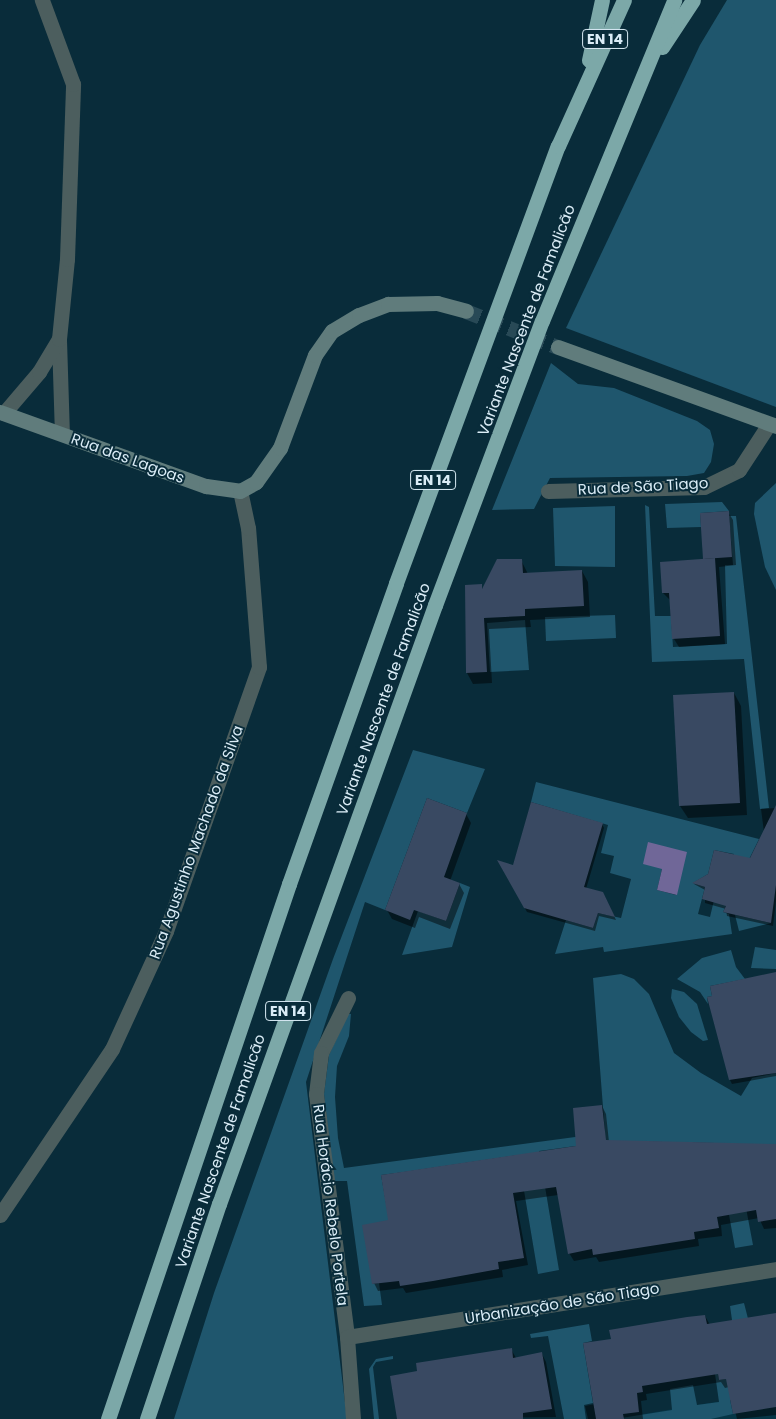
<!DOCTYPE html>
<meta charset="utf-8">
<style>
body{margin:0}
#map{position:relative;width:776px;height:1419px;overflow:hidden;background:#092c3a;font-family:Poppins,sans-serif}
div>[style]{position:absolute}
.built>*{inset:0;background:#063647}
.green>*{inset:0;background:#1f566d}
.water>*{inset:0;background:#706798}
.shadow>*{inset:0;background:#0007}
.building>*{inset:0;background:#394962}
.secondary-tunnel>*{height:15px;margin-top:-7.5px;transform-origin:0;background:repeating-linear-gradient(90deg,#284956 0 15px,transparent 0 23px)}
.street>*{height:15px;margin:-7.5px;padding:0 7.5px;transform-origin:7.5px;border-radius:7.5px;background:#4c5e5e}
.secondary>*{height:15px;margin:-7.5px;padding:0 7.5px;transform-origin:7.5px;border-radius:7.5px;background:#607c7c}
.highway>*{height:15px;margin:-7.5px;padding:0 7.5px;transform-origin:7.5px;border-radius:7.5px;background:#7ca8a8}
span{translate:-50% -50%;white-space:nowrap;text-align:center;line-height:1.15;-webkit-text-stroke:4px #092c3a;paint-order:stroke}
.shield-label span{padding:1px 4px;background:#092c3a;border:1px solid;border-radius:4px;-webkit-text-stroke-width:0}
.shield-label{font-size:14px;color:#daecf6;font-weight:700}
.street-label{font-size:15px;color:#daecf6}
</style>
<div id="map">
<div class="built">
<div style="clip-path:polygon(776px 1393px,776px 1419px,615px 1419px,696px 1405px)"></div>
</div>
<div class="green">
<div style="clip-path:polygon(727px 0,776px 0,776px 407px,566px 328px,700px 45px)"></div>
<div style="clip-path:polygon(551px 363px,578px 384px,614px 388px,697px 421px,710px 430px,714px 444px,711px 462px,704px 473px,687px 476px,550px 478px,534px 509px,492px 510px)"></div>
<div style="clip-path:polygon(776px 483px,776px 590px,765px 567px,754px 514px,755px 503px)"></div>
<div style="clip-path:polygon(722px 502px,729px 511px,700px 513px,701px 527px,667px 528px,665px 504px)"></div>
<div style="clip-path:polygon(645px 505px,649px 507px,655px 616px,671px 616px,673px 647px,727px 644px,725px 565px,733px 565px,729px 516px,736px 516px,769px 808px,760px 809px,744px 659px,652px 662px)"></div>
<div style="clip-path:polygon(615px 506px,615px 567px,555px 566px,553px 508px)"></div>
<div style="clip-path:polygon(615px 615px,616px 638px,546px 641px,545px 617px)"></div>
<div style="clip-path:polygon(525px 620px,529px 670px,490px 672px,487px 623px)"></div>
<div style="clip-path:polygon(413px 750px,485px 769px,467px 813px,427px 798px,385px 910px,365px 902px,306px 1082px,347px 1419px,174px 1419px,214px 1293px,333px 959px)"></div>
<div style="clip-path:polygon(evenodd,536px 782px,759px 839px,723px 912px,729px 914px,732px 934px,604px 952px,603px 947px,555px 954px,566px 920px,593px 928px,598px 913px,621px 918px,631px 879px,610px 873px,614px 856px,601px 853px,608px 825px,531px 802px,536px 782px,714px 850px,734px 854px,719px 879px,710px 917px,698px 914px,705px 887px,693px 883px,708px 874px,714px 850px,536px 782px,662px 869px,676px 895px,657px 890px,662px 869px)"></div>
<div style="clip-path:polygon(460px 883px,470px 887px,452px 947px,402px 955px,418px 911px,446px 921px)"></div>
<div style="clip-path:polygon(735px 915px,736px 915px,771px 923px,739px 931px)"></div>
<div style="clip-path:polygon(755px 947px,776px 950px,776px 969px,751px 968px)"></div>
<div style="clip-path:polygon(731px 950px,736px 967px,745px 979px,710px 986px,712px 996px,707px 997px,708px 1004px,700px 992px,677px 979px,702px 958px)"></div>
<div style="clip-path:polygon(621px 974px,634px 979px,649px 994px,674px 1053px,701px 1073px,741px 1096px,752px 1078px,776px 1073px,776px 1144px,734px 1144px,753px 1245px,735px 1248px,716px 1143px,612px 1141px,539px 1151px,559px 1270px,538px 1274px,518px 1155px,404px 1172px,381px 1175px,389px 1220px,372px 1284px,379px 1283px,382px 1305px,364px 1306px,347px 1181px,334px 1181px,324px 1094px,329px 1055px,348px 1014px,351px 1014px,349px 1036px,337px 1066px,335px 1097px,338px 1138px,344px 1168px,605px 1133px,593px 978px)"></div>
<div style="clip-path:polygon(672px 989px,684px 992px,697px 1004px,708px 1040px,703px 1041px,691px 1032px,679px 1017px,671px 998px)"></div>
<div style="clip-path:polygon(744px 1303px,754px 1342px,767px 1340px,763px 1322px,766px 1321px,776px 1393px,730px 1400px,733px 1414px,711px 1419px,615px 1419px,672px 1410px,670px 1389px,693px 1385px,697px 1405px,719px 1402px,715px 1374px,718px 1374px,719px 1380px,745px 1376px,736px 1320px,732px 1320px,730px 1306px)"></div>
<div style="clip-path:polygon(589px 1324px,592px 1341px,583px 1343px,593px 1403px,584px 1405px,586px 1419px,564px 1419px,548px 1336px,531px 1338px,530px 1334px)"></div>
<div style="clip-path:polygon(393px 1356px,393px 1359px,376px 1362px,373px 1367px,379px 1419px,374px 1419px,369px 1369px,376px 1359px)"></div>
</div>
<div class="water">
<div style="clip-path:polygon(648px 842px,687px 852px,677px 895px,657px 890px,662px 869px,643px 864px)"></div>
</div>
<div class="shadow">
<div style="clip-path:polygon(728px 512px,733px 520px,736px 565px,719px 567px,725px 644px,679px 647px,674px 639px,671px 601px,663px 593px,704px 560px)"></div>
<div style="clip-path:polygon(521px 560px,528px 574px,582px 571px,588px 582px,590px 617px,530px 620px,531px 627px,489px 629px,492px 683px,473px 684px,467px 673px,481px 586px,483px 590px)"></div>
<div style="clip-path:polygon(734px 693px,741px 706px,747px 815px,688px 818px,680px 806px)"></div>
<div style="clip-path:polygon(776px 808px,776px 901px,773px 926px,727px 916px,726px 909px,705px 903px,705px 890px,694px 884px,750px 860px,764px 832px,761px 809px)"></div>
<div style="clip-path:polygon(466px 814px,471px 823px,450px 881px,459px 884px,464px 893px,450px 929px,419px 917px,415px 928px,392px 919px,387px 910px)"></div>
<div style="clip-path:polygon(602px 824px,604px 828px,586px 889px,605px 897px,616px 920px,599px 916px,595px 931px,527px 912px,499px 862px,514px 866px)"></div>
<div style="clip-path:polygon(776px 973px,776px 1076px,732px 1084px,730px 1080px)"></div>
<div style="clip-path:polygon(602px 1106px,606px 1114px,609px 1142px,776px 1146px,776px 1228px,764px 1229px,759px 1218px,721px 1225px,722px 1236px,698px 1239px,699px 1246px,599px 1262px,596px 1257px,574px 1261px,569px 1253px,558px 1195px,516px 1201px,528px 1265px,502px 1270px,503px 1277px,406px 1293px,403px 1288px,378px 1291px,374px 1283px,390px 1221px,578px 1147px)"></div>
<div style="clip-path:polygon(776px 1315px,776px 1415px,737px 1419px,729px 1387px,725px 1388px,721px 1382px,646px 1394px,647px 1400px,641px 1401px,643px 1419px,588px 1419px,585px 1406px,595px 1404px,612px 1340px,705px 1316px,710px 1325px)"></div>
<div style="clip-path:polygon(511px 1349px,516px 1358px,542px 1354px,546px 1362px,556px 1417px,398px 1419px,419px 1372px)"></div>
</div>
<div class="building">
<div style="clip-path:polygon(729px 511px,732px 557px,703px 559px,700px 513px)"></div>
<div style="clip-path:polygon(715px 558px,720px 636px,672px 639px,669px 593px,662px 593px,660px 562px)"></div>
<div style="clip-path:polygon(497px 559px,522px 559px,523px 573px,582px 570px,584px 606px,525px 609px,525px 616px,484px 618px,487px 672px,466px 673px,465px 585px,482px 584px,482px 589px)"></div>
<div style="clip-path:polygon(734px 692px,740px 803px,679px 806px,673px 695px)"></div>
<div style="clip-path:polygon(427px 798px,467px 813px,444px 877px,460px 883px,446px 921px,414px 910px,410px 920px,385px 910px)"></div>
<div style="clip-path:polygon(531px 802px,603px 823px,584px 887px,603px 892px,615px 917px,598px 913px,593px 928px,524px 908px,497px 860px,513px 865px)"></div>
<div style="clip-path:polygon(776px 805px,776px 885px,771px 923px,723px 912px,726px 906px,702px 899px,705px 887px,692px 883px,708px 874px,714px 850px,750px 858px)"></div>
<div style="clip-path:polygon(776px 972px,776px 1073px,729px 1080px,707px 997px,712px 996px,710px 986px)"></div>
<div style="clip-path:polygon(602px 1105px,606px 1140px,776px 1144px,776px 1219px,758px 1222px,756px 1210px,717px 1217px,719px 1228px,694px 1232px,695px 1239px,593px 1255px,592px 1249px,568px 1254px,556px 1187px,513px 1193px,524px 1258px,498px 1262px,499px 1269px,433px 1281px,400px 1286px,399px 1281px,372px 1284px,362px 1225px,388px 1220px,381px 1175px,576px 1146px,573px 1108px)"></div>
<div style="clip-path:polygon(776px 1313px,776px 1407px,733px 1414px,726px 1379px,719px 1380px,718px 1374px,642px 1386px,643px 1392px,637px 1393px,639px 1412px,623px 1414px,624px 1419px,596px 1419px,583px 1343px,611px 1339px,609px 1330px,687px 1317px,705px 1315px,707px 1324px)"></div>
<div style="clip-path:polygon(512px 1348px,513px 1358px,542px 1352px,552px 1409px,523px 1413px,523px 1419px,397px 1419px,390px 1376px,417px 1371px,416px 1363px)"></div>
</div>
<div class="secondary-tunnel">
<div style="left:466px;top:311px;width:99px;rotate:21.4deg"></div>
</div>
<div class="street">
<div style="left:59px;top:340px;width:93px;rotate:88.2deg"></div>
<div style="left:4px;top:413px;width:54px;rotate:-49.5deg"></div>
<div style="left:39px;top:372px;width:39px;rotate:-59deg"></div>
<div style="left:59px;top:339px;width:80px;rotate:-84.3deg"></div>
<div style="left:67px;top:259px;width:175px;rotate:-88deg"></div>
<div style="left:73px;top:84px;width:90px;rotate:-110.3deg"></div>
<div style="left:548px;top:491px;width:156px;rotate:-1.5deg"></div>
<div style="left:704px;top:487px;width:39px;rotate:-26deg"></div>
<div style="left:739px;top:470px;width:55px;rotate:-56.9deg"></div>
<div style="left:348px;top:998px;width:61px;rotate:116.1deg"></div>
<div style="left:321px;top:1053px;width:41px;rotate:97deg"></div>
<div style="left:316px;top:1094px;width:245px;rotate:82.7deg"></div>
<div style="left:347px;top:1337px;width:82px;rotate:85.8deg"></div>
<div style="left:0;top:1215px;width:200px;rotate:-56deg"></div>
<div style="left:112px;top:1049px;width:130px;rotate:-65.4deg"></div>
<div style="left:166px;top:931px;width:280px;rotate:-70.6deg"></div>
<div style="left:259px;top:667px;width:139px;rotate:-94.5deg"></div>
<div style="left:248px;top:528px;width:38px;rotate:-102deg"></div>
<div style="left:347px;top:1337px;width:434px;rotate:-9deg"></div>
</div>
<div class="secondary">
<div style="left:558px;top:347px;width:232px;rotate:19.9deg"></div>
<div style="left:0;top:412px;width:219px;rotate:19.8deg"></div>
<div style="left:206px;top:486px;width:34px;rotate:8deg"></div>
<div style="left:240px;top:491px;width:18px;rotate:-29deg"></div>
<div style="left:256px;top:482px;width:42px;rotate:-54.8deg"></div>
<div style="left:280px;top:448px;width:99px;rotate:-69.4deg"></div>
<div style="left:315px;top:355px;width:29px;rotate:-55deg"></div>
<div style="left:332px;top:331px;width:31px;rotate:-31deg"></div>
<div style="left:359px;top:315px;width:31px;rotate:-21deg"></div>
<div style="left:388px;top:304px;width:49px;rotate:-1.2deg"></div>
<div style="left:437px;top:303px;width:30px;rotate:15deg"></div>
</div>
<div class="highway">
<div style="left:662px;top:47px;width:56px;rotate:-56.6deg"></div>
<div style="left:589px;top:60px;width:61px;rotate:-77.8deg"></div>
<div style="left:108px;top:1419px;width:565px;rotate:-71.31deg"></div>
<div style="left:289px;top:884px;width:319px;rotate:-70.4deg"></div>
<div style="left:396px;top:583px;width:466px;rotate:-69.7deg"></div>
<div style="left:558px;top:146px;width:160px;rotate:-65.7deg"></div>
<div style="left:147px;top:1419px;width:227px;rotate:-71.5deg"></div>
<div style="left:219px;top:1204px;width:637px;rotate:-70.17deg"></div>
<div style="left:435px;top:605px;width:303px;rotate:-69.4deg"></div>
<div style="left:542px;top:321px;width:347px;rotate:-67.6deg"></div>
</div>
<div class="shield-label">
<span style="left:605px;top:39px">EN 14</span>
<span style="left:433px;top:480px">EN 14</span>
<span style="left:288px;top:1011px">EN 14</span>
</div>
<div class="street-label">
<span style="left:526px;top:320px;rotate:-69deg">Variante Nascente de Famalicão</span>
<span style="left:128px;top:458px;rotate:20deg">Rua das Lagoas</span>
<span style="left:643px;top:486px;rotate:-3deg">Rua de São Tiago</span>
<span style="left:383px;top:699px;rotate:-70deg">Variante Nascente de Famalicão</span>
<span style="left:196px;top:842px;rotate:-70deg">Rua Agustinho Machado da Silva</span>
<span style="left:220px;top:1151px;rotate:-71deg">Variante Nascente de Famalicão</span>
<span style="left:331px;top:1205px;rotate:83deg">Rua Horácio Rebelo Portela</span>
<span style="left:562px;top:1303px;rotate:-9deg">Urbanização de São Tiago</span>
</div>
</div>
